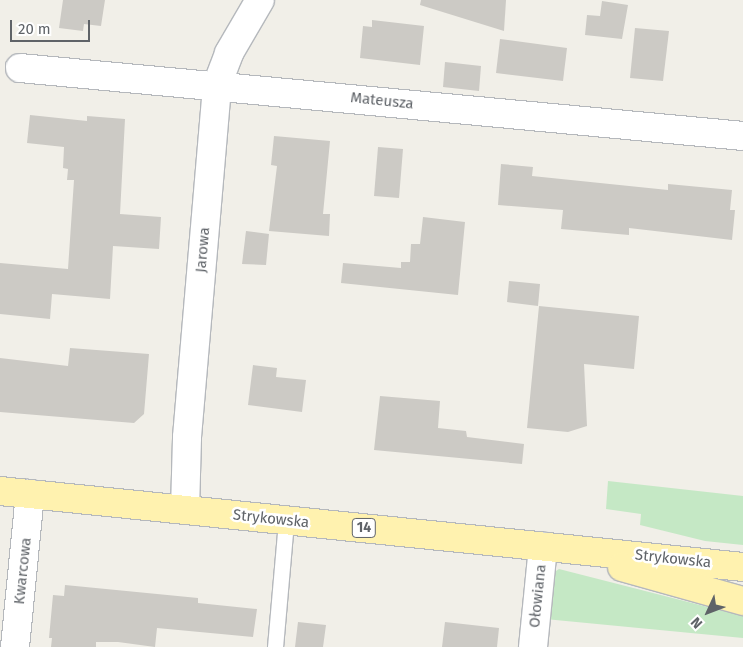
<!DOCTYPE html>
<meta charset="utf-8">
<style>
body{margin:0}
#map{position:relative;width:743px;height:647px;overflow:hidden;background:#f1efe8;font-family:"Fira Sans",sans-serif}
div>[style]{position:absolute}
.green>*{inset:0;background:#c5e8c5}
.building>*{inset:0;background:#cccac5}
.roads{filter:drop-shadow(1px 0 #b5b8bc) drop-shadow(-1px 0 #b5b8bc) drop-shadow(0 1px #b5b8bc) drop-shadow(0 -1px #b5b8bc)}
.lane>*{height:15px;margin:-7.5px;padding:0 7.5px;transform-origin:7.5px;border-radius:7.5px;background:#fff}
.street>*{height:28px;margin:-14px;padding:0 14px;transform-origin:14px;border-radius:14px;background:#fff}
.primary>*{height:28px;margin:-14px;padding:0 14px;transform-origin:14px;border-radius:14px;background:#fff2af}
span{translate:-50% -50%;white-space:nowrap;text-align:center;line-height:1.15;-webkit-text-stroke:5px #fff;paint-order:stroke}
.shield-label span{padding:1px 4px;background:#fff;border:1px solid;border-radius:4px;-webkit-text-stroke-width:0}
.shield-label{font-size:14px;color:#5f6368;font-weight:700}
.street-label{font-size:15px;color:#5f6368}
.north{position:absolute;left:683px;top:587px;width:50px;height:50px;-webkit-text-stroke:4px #fff;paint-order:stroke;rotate:227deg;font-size:14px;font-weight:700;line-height:20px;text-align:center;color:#5f6368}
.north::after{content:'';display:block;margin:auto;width:18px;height:22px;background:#5f6368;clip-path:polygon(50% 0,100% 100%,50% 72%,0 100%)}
.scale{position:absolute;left:10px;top:20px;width:80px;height:22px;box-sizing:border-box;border:2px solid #5f6368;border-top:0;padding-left:6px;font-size:15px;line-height:18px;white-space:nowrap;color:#5f6368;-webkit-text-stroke:4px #fff;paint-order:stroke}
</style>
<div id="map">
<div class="green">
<div style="clip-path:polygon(608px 481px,743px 496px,743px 545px,705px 541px,640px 525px,641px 514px,606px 509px)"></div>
<div style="clip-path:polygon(559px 569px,743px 616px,743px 638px,545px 619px,553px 573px)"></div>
</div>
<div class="building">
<div style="clip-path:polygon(63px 0,105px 0,101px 26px,84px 24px,83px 31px,59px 28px)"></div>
<div style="clip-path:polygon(421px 0,506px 0,504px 31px,420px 5px)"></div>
<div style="clip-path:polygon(602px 1px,628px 5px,622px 39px,585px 35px,587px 15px,600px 16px)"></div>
<div style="clip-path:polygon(372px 20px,424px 26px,420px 65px,360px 58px,363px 26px,372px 27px)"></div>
<div style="clip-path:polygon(635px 28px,669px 31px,663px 81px,630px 78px)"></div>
<div style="clip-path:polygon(500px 39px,567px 48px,563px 81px,496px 73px)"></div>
<div style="clip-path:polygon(445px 62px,481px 66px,479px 91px,443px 87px)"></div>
<div style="clip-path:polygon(30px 115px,87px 121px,87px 116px,125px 119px,120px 214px,161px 217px,159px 249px,113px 246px,110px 299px,52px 294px,50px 319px,0 314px,0 263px,68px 269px,74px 180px,67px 180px,68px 169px,63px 168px,64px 147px,27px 143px)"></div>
<div style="clip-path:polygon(274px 136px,330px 141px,323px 214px,330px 214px,329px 236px,269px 231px,277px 166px,271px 165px)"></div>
<div style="clip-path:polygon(378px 147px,403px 149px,399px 198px,374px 196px)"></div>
<div style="clip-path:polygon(501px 164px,533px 167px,532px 176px,668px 190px,668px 184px,732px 190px,730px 210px,735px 210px,732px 240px,629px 228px,629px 235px,561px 229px,563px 210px,498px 205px)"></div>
<div style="clip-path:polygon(423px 217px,465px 222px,458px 295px,341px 283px,343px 263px,401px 268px,401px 262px,410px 262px,411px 244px,420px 244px)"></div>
<div style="clip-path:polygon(246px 231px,269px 234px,266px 265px,242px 264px)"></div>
<div style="clip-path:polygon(509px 281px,540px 284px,538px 306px,507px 302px)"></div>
<div style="clip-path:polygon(539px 306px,639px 316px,634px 369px,584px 364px,587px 426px,568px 432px,527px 428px)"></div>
<div style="clip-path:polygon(70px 348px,149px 354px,144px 414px,134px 423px,0 412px,0 358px,68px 366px)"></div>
<div style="clip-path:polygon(253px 365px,277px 368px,276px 377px,306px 380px,302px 412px,248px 405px)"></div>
<div style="clip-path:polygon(380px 396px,440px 401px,438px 428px,466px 431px,467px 437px,524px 444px,522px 464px,374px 450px)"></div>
<div style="clip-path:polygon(65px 585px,198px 598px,198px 603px,257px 609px,253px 637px,157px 628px,155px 647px,118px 642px,96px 642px,96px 647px,51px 647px,52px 638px,49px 638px,53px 595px,64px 596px)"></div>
<div style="clip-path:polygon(298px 622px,326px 625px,323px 647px,295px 647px)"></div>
<div style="clip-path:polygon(445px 622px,499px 628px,497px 647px,442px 647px)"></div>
</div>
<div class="roads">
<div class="lane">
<div style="left:275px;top:647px;width:127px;rotate:-85deg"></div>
</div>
<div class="street">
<div style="left:20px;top:68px;width:726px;rotate:5.37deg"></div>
<div style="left:185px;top:510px;width:73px;rotate:-88.4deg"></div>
<div style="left:187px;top:437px;width:353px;rotate:-85.1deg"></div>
<div style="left:217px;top:85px;width:34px;rotate:-69deg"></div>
<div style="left:229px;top:53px;width:61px;rotate:-59.7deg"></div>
<div style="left:15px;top:647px;width:154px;rotate:-84.4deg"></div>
<div style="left:533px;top:647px;width:101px;rotate:-84.3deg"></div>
</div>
<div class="primary">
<div style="left:0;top:491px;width:747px;rotate:5.84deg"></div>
<div style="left:622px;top:567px;width:126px;rotate:15.7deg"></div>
</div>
</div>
<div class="shield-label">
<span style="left:364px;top:528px">14</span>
</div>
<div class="street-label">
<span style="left:382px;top:101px;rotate:6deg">Mateusza</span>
<span style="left:203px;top:250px;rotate:-85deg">Jarowa</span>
<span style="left:271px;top:519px;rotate:6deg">Strykowska</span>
<span style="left:673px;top:559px;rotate:6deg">Strykowska</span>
<span style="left:23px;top:571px;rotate:-84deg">Kwarcowa</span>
<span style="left:538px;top:596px;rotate:-84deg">Ołowiana</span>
</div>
<div class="north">N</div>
<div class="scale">20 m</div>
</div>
